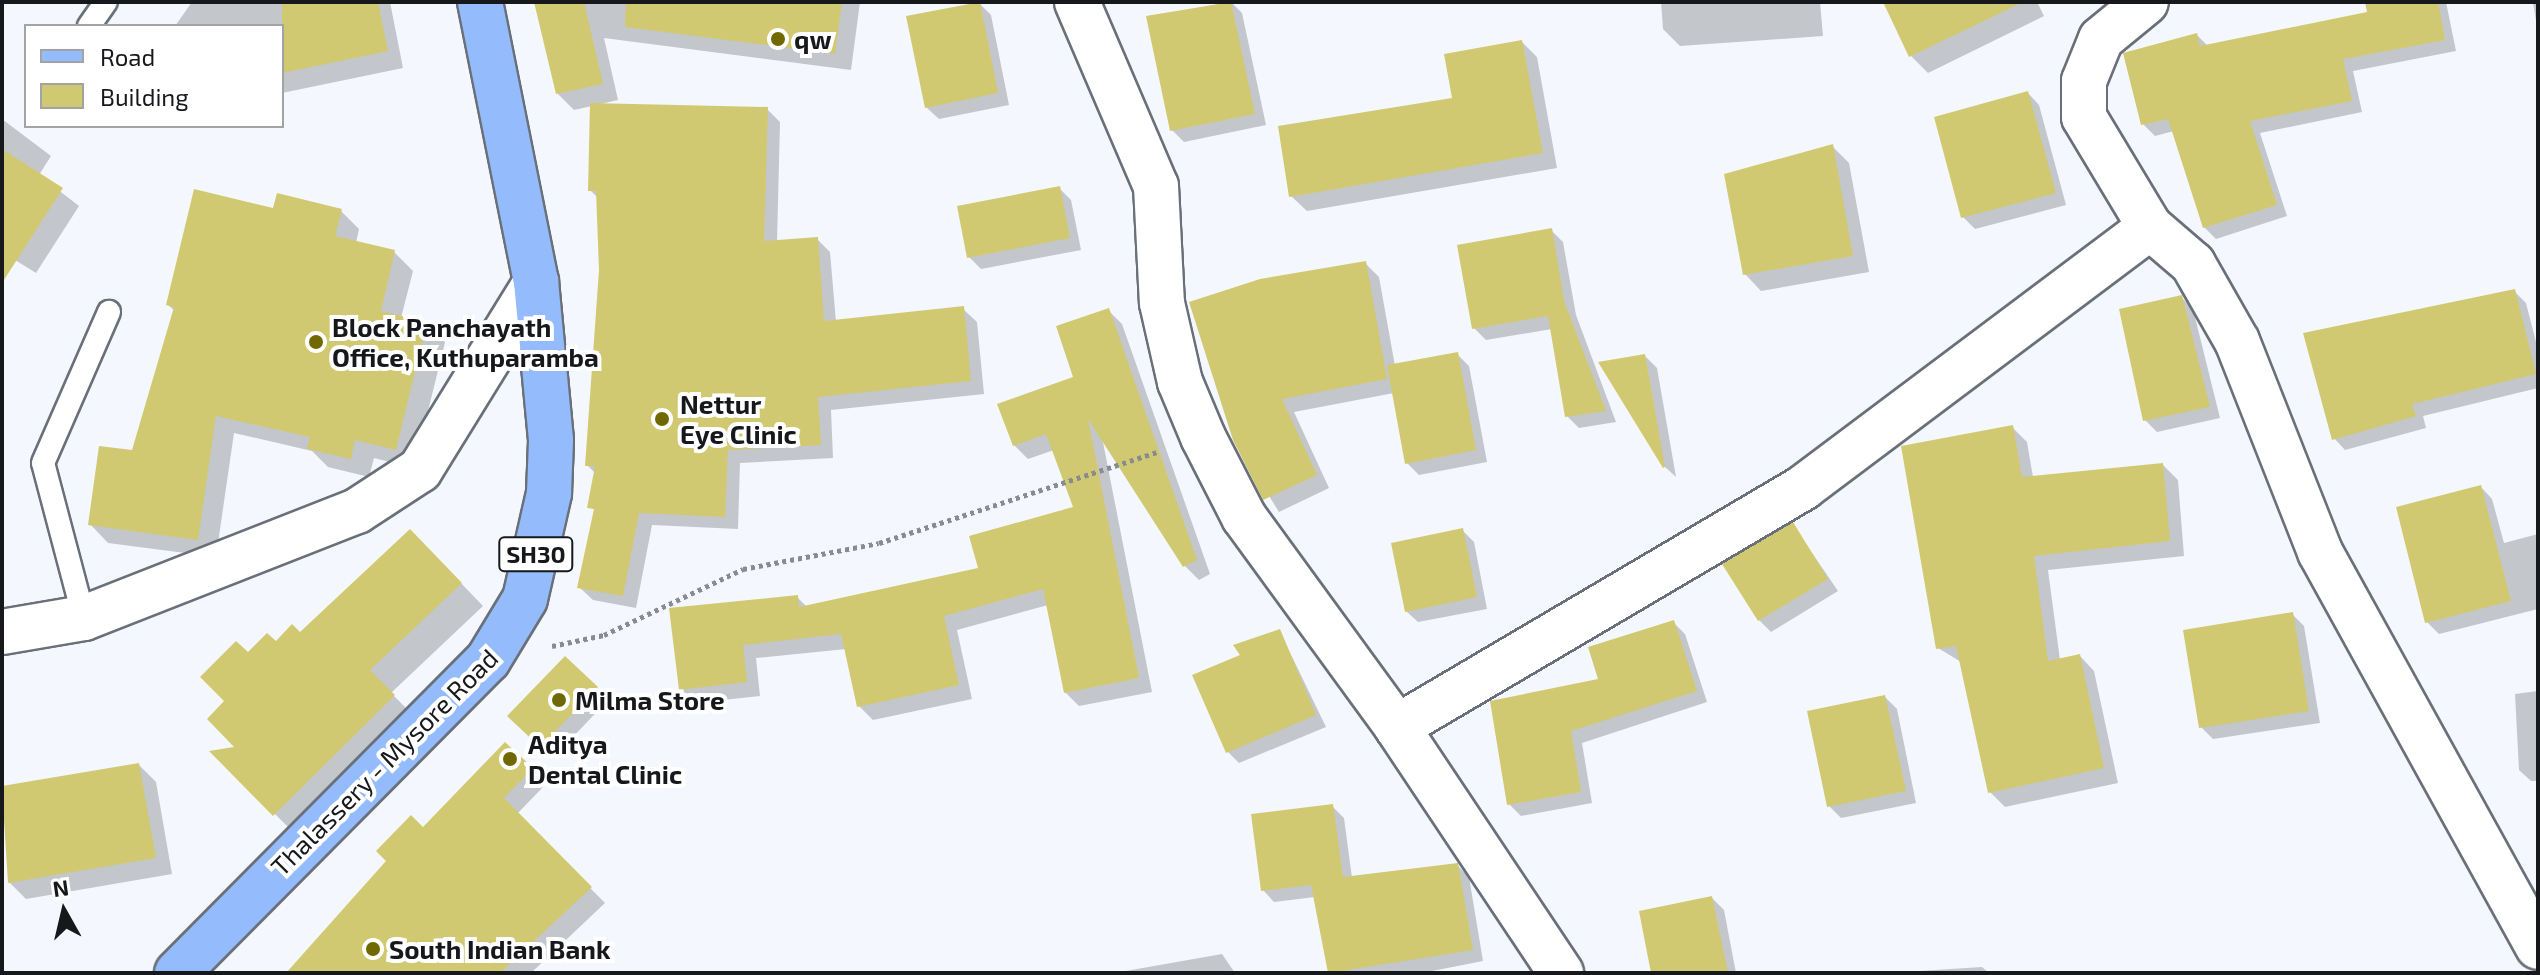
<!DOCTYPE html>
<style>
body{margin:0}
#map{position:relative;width:2540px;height:975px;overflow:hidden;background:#f4f8fe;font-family:"Exo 2",sans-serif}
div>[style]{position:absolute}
.shadow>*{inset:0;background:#0003}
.building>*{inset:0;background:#d1c971}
.path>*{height:5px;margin-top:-2.5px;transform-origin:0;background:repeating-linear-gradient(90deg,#888b90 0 4px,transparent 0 8px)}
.roads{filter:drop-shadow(2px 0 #6a7079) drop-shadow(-2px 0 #6a7079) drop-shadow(0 2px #6a7079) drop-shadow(0 -2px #6a7079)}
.lane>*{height:22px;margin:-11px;padding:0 11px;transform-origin:11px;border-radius:11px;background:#fff}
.street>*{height:44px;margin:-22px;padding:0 22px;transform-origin:22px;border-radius:22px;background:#fff}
.primary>*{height:44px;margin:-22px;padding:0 22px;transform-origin:22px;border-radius:22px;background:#94bbfb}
.dots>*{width:22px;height:22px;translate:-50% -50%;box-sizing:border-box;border:4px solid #fff;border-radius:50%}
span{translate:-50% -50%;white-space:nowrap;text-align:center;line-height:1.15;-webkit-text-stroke:8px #fff;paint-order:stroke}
.shield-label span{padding:2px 6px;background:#fff;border:2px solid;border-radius:6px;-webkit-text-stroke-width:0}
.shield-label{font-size:24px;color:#16181c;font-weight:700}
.poi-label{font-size:26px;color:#16181c;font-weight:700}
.left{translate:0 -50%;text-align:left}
.street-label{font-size:26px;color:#16181c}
.frame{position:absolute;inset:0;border:4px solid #16181c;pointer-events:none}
.legend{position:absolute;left:24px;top:24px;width:260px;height:104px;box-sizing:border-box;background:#fff;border:2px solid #a2a3a4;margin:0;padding:10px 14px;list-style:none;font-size:24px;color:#16181c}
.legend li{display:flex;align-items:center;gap:16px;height:40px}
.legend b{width:40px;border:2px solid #a2a3a4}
.north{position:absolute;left:24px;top:871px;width:80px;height:80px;-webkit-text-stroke:6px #fff;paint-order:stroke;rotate:352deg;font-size:22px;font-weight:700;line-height:32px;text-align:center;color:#16181c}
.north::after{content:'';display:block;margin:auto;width:28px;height:36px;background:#16181c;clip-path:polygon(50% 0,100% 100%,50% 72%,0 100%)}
</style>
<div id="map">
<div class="shadow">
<div style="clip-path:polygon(192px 2px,390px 2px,403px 68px,282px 93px,282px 26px,175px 26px)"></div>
<div style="clip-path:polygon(536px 2px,860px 2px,851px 70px,604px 38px,618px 100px,600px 104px,767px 109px,780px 122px,777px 242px,817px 239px,830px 252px,836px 322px,963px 309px,977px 322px,984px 394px,831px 410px,833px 458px,740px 463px,738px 529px,652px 525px,636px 608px,593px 600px,579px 587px,595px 512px,595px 473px,587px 465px,601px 270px,598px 198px,590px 190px,592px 106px,574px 110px,557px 93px)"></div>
<div style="clip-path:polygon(1231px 2px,1242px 13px,1266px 125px,1184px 142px,1172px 130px,1148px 17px)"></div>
<div style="clip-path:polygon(1661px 2px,1820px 2px,1823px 36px,1680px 46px,1663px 29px)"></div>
<div style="clip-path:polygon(1885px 2px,2037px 2px,2044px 16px,1928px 73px,1911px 56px)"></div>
<div style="clip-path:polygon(2367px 2px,2446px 2px,2456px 51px,2353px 71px,2362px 112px,2260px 133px,2287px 216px,2216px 239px,2204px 227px,2174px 131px,2155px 136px,2143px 124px,2197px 35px,2208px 46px,2369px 14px)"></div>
<div style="clip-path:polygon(2533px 2px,2538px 2px,2538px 34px)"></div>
<div style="clip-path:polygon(979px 3px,991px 15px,1009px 105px,939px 119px,927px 108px)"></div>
<div style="clip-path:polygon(1522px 42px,1537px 57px,1557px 168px,1307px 211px,1291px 196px,1454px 100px)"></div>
<div style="clip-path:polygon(2028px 93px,2039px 105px,2066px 205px,1975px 229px,1963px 217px)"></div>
<div style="clip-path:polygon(2px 119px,51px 156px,39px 175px,79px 206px,36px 273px,2px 252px)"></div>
<div style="clip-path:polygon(1833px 147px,1849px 163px,1869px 272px,1761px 291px,1745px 274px)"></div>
<div style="clip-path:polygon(1059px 188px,1071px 200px,1081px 250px,981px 269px,969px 257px)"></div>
<div style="clip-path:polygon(275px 210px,341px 211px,359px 229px,356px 243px,394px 252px,413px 271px,401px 318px,426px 324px,445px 342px,414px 468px,374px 458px,369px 477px,328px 467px,312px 451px,234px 433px,216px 557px,108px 543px,90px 524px,133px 452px,175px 311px,168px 305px)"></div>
<div style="clip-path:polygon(1551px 230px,1563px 242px,1576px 315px,1616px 422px,1579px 428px,1567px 416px,1552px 329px,1486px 340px,1474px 328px)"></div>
<div style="clip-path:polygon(1365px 263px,1379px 277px,1395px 366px,1457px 354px,1469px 366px,1487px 462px,1419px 475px,1407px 463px,1394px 393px,1294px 412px,1329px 488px,1279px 512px,1234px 439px)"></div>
<div style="clip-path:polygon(2514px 291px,2526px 303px,2538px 350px,2538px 388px,2423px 416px,2426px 428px,2345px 450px,2334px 438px,2305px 334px)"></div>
<div style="clip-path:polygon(2181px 297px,2193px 309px,2220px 418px,2157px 432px,2145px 420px)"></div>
<div style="clip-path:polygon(1108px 310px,1122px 324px,1210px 574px,1199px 580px,1185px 566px,1102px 437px,1152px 692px,1079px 706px,1065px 692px,1048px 605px,957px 630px,972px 699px,873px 720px,859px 706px,846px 649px,756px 658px,760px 696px,695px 703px,681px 689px,797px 597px,807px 607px,981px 570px,1076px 509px,1054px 450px,1028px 459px,1014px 445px,1075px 378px)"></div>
<div style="clip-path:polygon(1645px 356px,1657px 368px,1676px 477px,1664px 466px)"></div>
<div style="clip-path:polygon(2012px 427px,2027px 442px,2033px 477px,2163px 465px,2178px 480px,2184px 556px,2048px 570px,2060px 660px,2080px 656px,2094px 671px,2118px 783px,2005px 807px,1990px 792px,1961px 662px,1938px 648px)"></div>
<div style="clip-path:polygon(2481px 487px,2492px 499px,2504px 543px,2538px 534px,2538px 609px,2439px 634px,2427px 622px)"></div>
<div style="clip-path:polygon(1793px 525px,1838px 591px,1771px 632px,1759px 620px)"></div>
<div style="clip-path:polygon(1462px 530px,1474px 542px,1487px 609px,1418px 622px,1406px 611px)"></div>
<div style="clip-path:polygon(432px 553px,483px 606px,391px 693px,416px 718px,297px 836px,213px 752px,238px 748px,227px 702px,248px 655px,300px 634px)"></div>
<div style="clip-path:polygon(2292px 614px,2304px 626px,2320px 723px,2213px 739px,2201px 727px)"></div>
<div style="clip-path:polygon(1673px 622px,1685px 634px,1707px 702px,1582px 743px,1592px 803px,1521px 816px,1509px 804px,1600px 680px)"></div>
<div style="clip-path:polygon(1280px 632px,1326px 727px,1239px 763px,1227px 751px)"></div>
<div style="clip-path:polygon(565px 659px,608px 700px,553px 758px,509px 716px)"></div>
<div style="clip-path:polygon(2538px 691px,2538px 781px,2531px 781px,2519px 770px,2515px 694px)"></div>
<div style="clip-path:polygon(1885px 697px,1897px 709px,1916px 803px,1841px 818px,1829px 806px)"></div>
<div style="clip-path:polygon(505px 745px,546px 784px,517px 814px,605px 903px,531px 973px,288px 973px)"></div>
<div style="clip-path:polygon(139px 765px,156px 782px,172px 874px,26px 899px,9px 882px,2px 788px)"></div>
<div style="clip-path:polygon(1332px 806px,1344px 818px,1352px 878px,1457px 865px,1469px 877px,1483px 961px,1422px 973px,1330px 973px,1315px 897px,1274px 902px,1263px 890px)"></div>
<div style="clip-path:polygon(1712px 898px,1724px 910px,1736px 973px,1653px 973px)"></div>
<div style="clip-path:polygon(1222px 954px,1235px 973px,1120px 973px,1120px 972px)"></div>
<div style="clip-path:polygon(1982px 967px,1989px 973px,1888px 973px)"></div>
</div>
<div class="building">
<div style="clip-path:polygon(282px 2px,378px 2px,388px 51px,282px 73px)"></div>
<div style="clip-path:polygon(534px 2px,584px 2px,603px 84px,556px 94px)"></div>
<div style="clip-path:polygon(626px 2px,842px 2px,835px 54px,625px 27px)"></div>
<div style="clip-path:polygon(980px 2px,998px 93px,925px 108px,906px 16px)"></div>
<div style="clip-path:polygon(1231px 2px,1255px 114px,1170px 131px,1146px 16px)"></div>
<div style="clip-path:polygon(1883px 2px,2023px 2px,1909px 57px)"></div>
<div style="clip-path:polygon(2365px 2px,2438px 2px,2445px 40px,2343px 59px,2352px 101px,2250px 121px,2277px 205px,2203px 228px,2168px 119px,2141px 125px,2123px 53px,2197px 33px,2200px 46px,2367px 12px)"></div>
<div style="clip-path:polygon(1522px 40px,1543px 153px,1289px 197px,1278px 126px,1452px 98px,1444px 54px)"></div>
<div style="clip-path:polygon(2028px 91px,2056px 193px,1961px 218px,1934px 117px)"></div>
<div style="clip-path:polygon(590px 103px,768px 107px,764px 241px,818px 237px,824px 321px,964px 306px,971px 381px,818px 397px,821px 445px,728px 450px,725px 517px,639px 513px,623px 596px,577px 588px,594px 509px,587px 508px,595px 466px,585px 466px,599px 270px,596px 191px,588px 191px)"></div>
<div style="clip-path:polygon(1833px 144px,1853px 256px,1743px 275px,1724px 174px)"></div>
<div style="clip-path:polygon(2px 149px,63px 188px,2px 283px)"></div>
<div style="clip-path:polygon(1060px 186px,1070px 238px,967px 258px,957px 206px)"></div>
<div style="clip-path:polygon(194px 189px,273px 208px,277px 193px,342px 209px,335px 236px,395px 250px,381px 311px,427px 322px,396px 450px,355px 440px,351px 459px,307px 449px,310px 437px,216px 416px,198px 540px,88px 525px,99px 446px,132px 450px,174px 307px,166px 305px)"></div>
<div style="clip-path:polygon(1552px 228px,1564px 301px,1606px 411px,1565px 417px,1548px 316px,1472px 329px,1457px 245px)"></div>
<div style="clip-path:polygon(1366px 261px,1387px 379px,1282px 399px,1317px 475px,1263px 500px,1233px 440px,1189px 302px,1260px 279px)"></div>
<div style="clip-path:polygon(2515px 289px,2536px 374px,2412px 404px,2416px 416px,2332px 440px,2303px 333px)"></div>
<div style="clip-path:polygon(2182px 295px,2210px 407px,2143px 421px,2119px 309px)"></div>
<div style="clip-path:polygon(1109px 308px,1197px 560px,1183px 567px,1088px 419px,1139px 678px,1064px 693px,1043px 589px,944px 616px,959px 685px,857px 707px,841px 634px,743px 645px,747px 682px,679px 690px,669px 608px,798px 595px,799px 607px,978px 568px,969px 536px,1073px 507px,1046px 434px,1013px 446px,997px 404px,1073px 377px,1056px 326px)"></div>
<div style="clip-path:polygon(1458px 352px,1476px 450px,1405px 464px,1387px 365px)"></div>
<div style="clip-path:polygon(1645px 354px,1665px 467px,1663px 468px,1598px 362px)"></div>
<div style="clip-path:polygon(2013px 425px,2022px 477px,2163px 463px,2170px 541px,2034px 556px,2048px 661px,2080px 654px,2104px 768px,1988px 793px,1956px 646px,1936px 649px,1901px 446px)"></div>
<div style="clip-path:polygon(2481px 485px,2511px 601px,2425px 623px,2396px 507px)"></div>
<div style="clip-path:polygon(1793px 522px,1828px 579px,1758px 621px,1722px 564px)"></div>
<div style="clip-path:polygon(1463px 528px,1477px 597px,1405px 612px,1391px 543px)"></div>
<div style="clip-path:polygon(410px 529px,462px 583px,370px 670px,395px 695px,273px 816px,209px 751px,234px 747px,207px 719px,224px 701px,200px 677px,236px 641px,248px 652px,267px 633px,276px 641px,292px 624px,300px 632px)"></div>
<div style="clip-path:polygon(2293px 612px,2309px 711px,2199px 728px,2183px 630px)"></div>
<div style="clip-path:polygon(1674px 620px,1697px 691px,1571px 731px,1581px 792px,1507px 805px,1490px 701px,1598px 679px,1588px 647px)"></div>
<div style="clip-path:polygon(1280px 629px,1316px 715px,1226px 753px,1192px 675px,1240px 655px,1233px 645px)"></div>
<div style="clip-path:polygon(565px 656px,598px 687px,540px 747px,507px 716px)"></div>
<div style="clip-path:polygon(1885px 695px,1906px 791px,1827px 807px,1807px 711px)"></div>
<div style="clip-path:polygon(505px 742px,533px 768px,504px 798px,592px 887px,500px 973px,286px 973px,386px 861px,376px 851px,411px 815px,423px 827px)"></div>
<div style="clip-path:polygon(139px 763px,156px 858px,8px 883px,2px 786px)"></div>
<div style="clip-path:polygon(1333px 804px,1343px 877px,1458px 863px,1473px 950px,1328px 973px,1311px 885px,1261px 891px,1251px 814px)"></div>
<div style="clip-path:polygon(1712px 896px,1728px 973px,1651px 973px,1639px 911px)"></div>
</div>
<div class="path">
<div style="left:552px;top:646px;width:53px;rotate:-11.9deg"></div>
<div style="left:604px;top:635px;width:154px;rotate:-25.4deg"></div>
<div style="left:743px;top:569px;width:138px;rotate:-10.8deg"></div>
<div style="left:879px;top:543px;width:293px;rotate:-18.1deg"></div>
</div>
<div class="roads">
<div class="lane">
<div style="left:89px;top:26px;width:29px;rotate:-55deg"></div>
<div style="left:84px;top:618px;width:160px;rotate:-104.8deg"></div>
<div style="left:43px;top:463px;width:165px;rotate:-66.4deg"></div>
</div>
<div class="street">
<div style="left:1077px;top:2px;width:200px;rotate:66.8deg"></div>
<div style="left:1156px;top:186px;width:117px;rotate:87.1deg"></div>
<div style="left:1162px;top:303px;width:81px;rotate:77.2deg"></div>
<div style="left:1180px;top:382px;width:60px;rotate:67.3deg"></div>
<div style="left:1203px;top:437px;width:90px;rotate:62.9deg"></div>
<div style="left:1244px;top:517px;width:260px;rotate:53.9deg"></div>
<div style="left:1397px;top:727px;width:296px;rotate:56.3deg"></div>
<div style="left:2150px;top:227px;width:57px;rotate:40.7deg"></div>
<div style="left:2193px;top:264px;width:89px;rotate:60.3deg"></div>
<div style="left:2237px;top:341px;width:227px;rotate:68.5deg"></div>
<div style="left:2320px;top:552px;width:451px;rotate:61.1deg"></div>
<div style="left:2px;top:632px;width:83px;rotate:-9.7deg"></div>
<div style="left:84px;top:618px;width:293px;rotate:-21.4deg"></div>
<div style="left:357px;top:511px;width:75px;rotate:-33.1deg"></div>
<div style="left:420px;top:470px;width:221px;rotate:-58.3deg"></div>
<div style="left:1397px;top:727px;width:472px;rotate:-30.5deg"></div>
<div style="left:1804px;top:487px;width:433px;rotate:-36.9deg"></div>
<div style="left:2150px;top:227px;width:128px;rotate:-121deg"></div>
<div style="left:2084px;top:117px;width:36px;rotate:-90deg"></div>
<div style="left:2084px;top:81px;width:45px;rotate:-68deg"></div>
<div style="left:2101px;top:39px;width:58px;rotate:-39.4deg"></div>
</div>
<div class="primary">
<div style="left:177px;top:973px;width:441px;rotate:-45.2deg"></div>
<div style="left:488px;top:660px;width:71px;rotate:-58.8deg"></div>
<div style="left:525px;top:599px;width:109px;rotate:-77.2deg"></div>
<div style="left:549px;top:493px;width:53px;rotate:-87.8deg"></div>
<div style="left:551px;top:440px;width:159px;rotate:-95.4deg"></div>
<div style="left:536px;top:282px;width:286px;rotate:-101.3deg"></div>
</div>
</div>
<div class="dots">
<div style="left:778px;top:39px;background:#706800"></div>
<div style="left:316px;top:342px;background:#706800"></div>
<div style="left:662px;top:419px;background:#706800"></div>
<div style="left:559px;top:700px;background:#706800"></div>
<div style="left:510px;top:759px;background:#706800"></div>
<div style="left:373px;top:949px;background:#706800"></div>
</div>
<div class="shield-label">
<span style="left:536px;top:554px">SH30</span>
</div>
<div class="poi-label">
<span class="left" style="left:794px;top:39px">qw</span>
<span class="left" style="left:332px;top:342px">Block Panchayath<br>Office, Kuthuparamba</span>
<span class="left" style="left:680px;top:419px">Nettur<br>Eye Clinic</span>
<span class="left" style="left:575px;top:700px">Milma Store</span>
<span class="left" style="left:528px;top:759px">Aditya<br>Dental Clinic</span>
<span class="left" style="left:389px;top:949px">South Indian Bank</span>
</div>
<div class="street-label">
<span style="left:384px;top:762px;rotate:-45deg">Thalassery - Mysore Road</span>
</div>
<div class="frame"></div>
<ul class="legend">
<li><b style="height:10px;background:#94bbfb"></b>Road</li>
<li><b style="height:22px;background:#d1c971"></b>Building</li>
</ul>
<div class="north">N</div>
</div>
